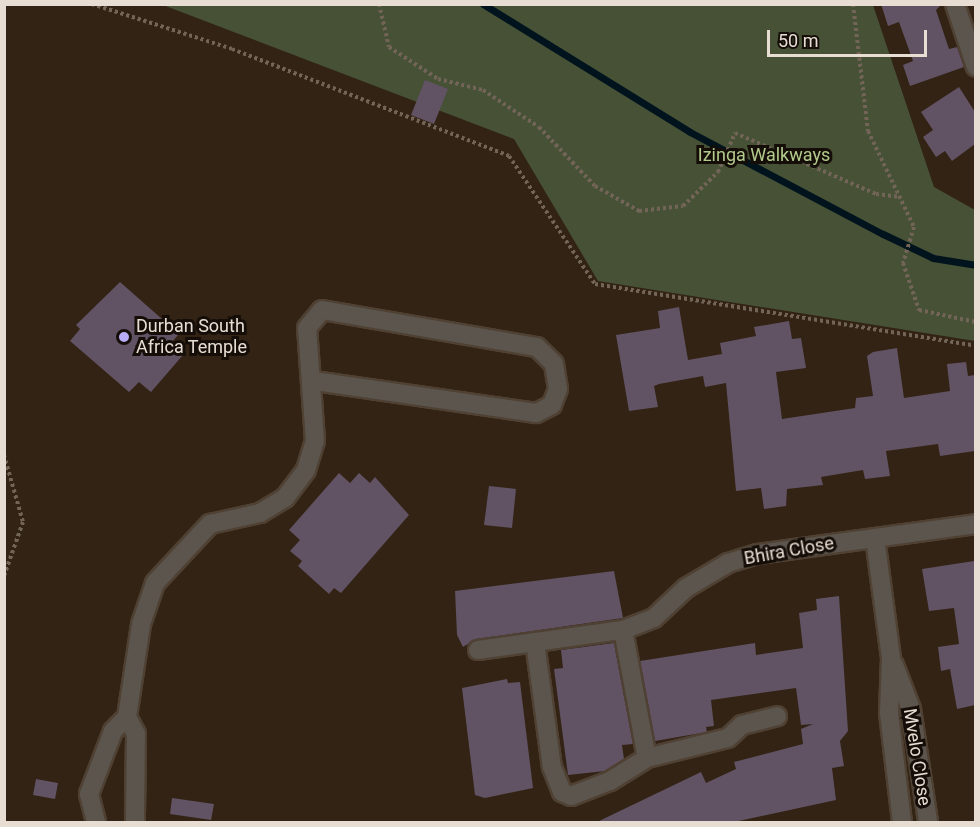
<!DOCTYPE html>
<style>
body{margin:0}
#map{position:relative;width:980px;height:827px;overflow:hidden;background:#322314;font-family:Roboto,sans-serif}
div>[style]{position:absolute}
.green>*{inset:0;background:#465135}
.stream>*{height:7px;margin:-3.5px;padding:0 3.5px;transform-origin:3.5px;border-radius:3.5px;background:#01141d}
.building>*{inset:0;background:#615264}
.path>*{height:4px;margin-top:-2px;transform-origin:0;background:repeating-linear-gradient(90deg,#726558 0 3px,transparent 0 6px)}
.roads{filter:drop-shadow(2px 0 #4f4133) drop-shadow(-2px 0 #4f4133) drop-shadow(0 2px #4f4133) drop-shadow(0 -2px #4f4133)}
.minor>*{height:18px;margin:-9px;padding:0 9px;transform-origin:9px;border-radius:9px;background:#5b554d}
.dots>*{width:16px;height:16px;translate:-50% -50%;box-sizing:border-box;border:3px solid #150e08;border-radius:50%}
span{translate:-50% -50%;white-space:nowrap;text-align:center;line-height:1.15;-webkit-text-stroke:6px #150e08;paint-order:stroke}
.park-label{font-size:18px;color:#b2ca8c}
.poi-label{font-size:18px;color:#e7ddd3}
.left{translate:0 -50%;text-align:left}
.street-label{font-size:18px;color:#e7ddd3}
.frame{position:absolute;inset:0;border:6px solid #e7ddd3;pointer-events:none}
.scale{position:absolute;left:767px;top:30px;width:160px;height:27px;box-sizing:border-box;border:3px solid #e7ddd3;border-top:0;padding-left:8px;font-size:18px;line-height:21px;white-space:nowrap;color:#e7ddd3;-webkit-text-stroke:4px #150e08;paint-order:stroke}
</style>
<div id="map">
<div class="green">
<div style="clip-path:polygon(163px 5px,873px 5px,934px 187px,975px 210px,975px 341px,598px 281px,514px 139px)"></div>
</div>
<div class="stream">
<div style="left:483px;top:4px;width:243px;rotate:31.7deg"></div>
<div style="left:690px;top:132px;width:218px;rotate:27.9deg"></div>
<div style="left:883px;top:234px;width:55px;rotate:25.6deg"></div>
<div style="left:933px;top:258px;width:44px;rotate:9.2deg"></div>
</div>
<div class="building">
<div style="clip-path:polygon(881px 4px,942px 4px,936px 10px,949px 49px,957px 47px,964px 67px,910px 86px,903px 65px,913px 61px,899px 22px,888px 26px)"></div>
<div style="clip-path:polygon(425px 80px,448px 89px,434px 124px,411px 115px)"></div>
<div style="clip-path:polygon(959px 87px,975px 112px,975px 144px,952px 161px,945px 151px,936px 157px,923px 137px,933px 130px,921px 112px)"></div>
<div style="clip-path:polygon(120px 282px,179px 334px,170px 344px,183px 355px,151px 392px,139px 382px,129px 392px,70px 341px,80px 329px,76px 325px)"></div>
<div style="clip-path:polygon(679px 307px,688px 360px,722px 354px,720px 343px,756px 336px,754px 327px,789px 321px,792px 339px,801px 338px,806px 368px,776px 372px,782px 419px,855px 408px,856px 398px,873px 396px,867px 356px,873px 352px,897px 348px,904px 398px,950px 391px,947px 364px,966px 362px,968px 376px,975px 375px,975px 451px,940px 456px,938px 444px,886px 451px,890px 476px,865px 479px,863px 470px,821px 477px,823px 485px,787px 489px,786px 506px,764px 509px,761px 488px,736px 491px,726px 383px,705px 387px,703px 376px,659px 384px,654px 386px,658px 407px,629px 411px,616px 335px,660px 328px,658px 311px)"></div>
<div style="clip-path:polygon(339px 473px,350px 483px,359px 473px,370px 483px,375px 477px,409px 515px,341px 593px,334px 588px,329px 594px,298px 566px,302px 561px,290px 551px,300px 540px,289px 530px)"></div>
<div style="clip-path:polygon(489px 486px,516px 489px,512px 528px,484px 525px)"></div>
<div style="clip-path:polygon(974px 561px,975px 705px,957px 709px,950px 669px,941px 671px,938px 647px,959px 644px,954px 608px,929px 611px,922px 569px)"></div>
<div style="clip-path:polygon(614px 571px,623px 618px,476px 639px,463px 647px,457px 635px,455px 591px)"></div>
<div style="clip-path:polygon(839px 596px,848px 731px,840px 741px,844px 766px,832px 768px,836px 800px,734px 822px,597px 822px,701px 772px,706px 783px,736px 769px,734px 762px,803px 744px,801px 729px,813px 724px,801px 725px,796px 688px,711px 700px,714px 726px,706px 727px,707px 732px,655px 741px,640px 661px,755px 643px,756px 655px,803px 648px,799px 613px,817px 610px,816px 599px)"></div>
<div style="clip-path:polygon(614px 643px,633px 744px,622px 745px,624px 759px,605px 771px,568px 775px,554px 669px,563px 668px,561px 650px)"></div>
<div style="clip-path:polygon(507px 679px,508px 683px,520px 682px,533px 788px,485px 798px,475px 795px,462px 688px)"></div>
<div style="clip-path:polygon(36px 779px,58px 783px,55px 799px,33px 795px)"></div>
<div style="clip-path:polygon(172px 798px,214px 804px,211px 820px,170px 814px)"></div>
</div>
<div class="path">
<div style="left:92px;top:4px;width:147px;rotate:17.8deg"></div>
<div style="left:232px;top:49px;width:297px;rotate:21.1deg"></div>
<div style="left:509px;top:156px;width:154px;rotate:56.1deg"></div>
<div style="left:595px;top:284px;width:386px;rotate:9.2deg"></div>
<div style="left:379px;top:4px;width:44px;rotate:76.9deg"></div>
<div style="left:389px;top:47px;width:59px;rotate:33.1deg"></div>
<div style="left:438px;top:79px;width:46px;rotate:13.7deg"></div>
<div style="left:483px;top:90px;width:67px;rotate:33.5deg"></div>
<div style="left:539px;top:127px;width:81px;rotate:46.5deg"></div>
<div style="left:595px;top:186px;width:51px;rotate:29.6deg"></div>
<div style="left:639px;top:211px;width:44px;rotate:-6.5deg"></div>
<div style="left:683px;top:206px;width:49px;rotate:-44.2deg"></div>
<div style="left:718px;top:172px;width:43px;rotate:-66.4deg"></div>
<div style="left:735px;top:133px;width:154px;rotate:23.4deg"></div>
<div style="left:876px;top:194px;width:23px;rotate:7deg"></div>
<div style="left:853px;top:4px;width:128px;rotate:83.3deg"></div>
<div style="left:868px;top:131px;width:106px;rotate:64.4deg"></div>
<div style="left:914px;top:227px;width:38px;rotate:107deg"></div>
<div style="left:903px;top:263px;width:50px;rotate:71.2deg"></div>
<div style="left:919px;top:310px;width:58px;rotate:11.9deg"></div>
<div style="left:4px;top:455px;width:70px;rotate:74.2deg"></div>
<div style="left:23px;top:522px;width:57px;rotate:109.4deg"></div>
</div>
<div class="roads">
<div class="minor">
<div style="left:955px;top:4px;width:66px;rotate:71.6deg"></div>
<div style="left:875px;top:538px;width:121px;rotate:82.4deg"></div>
<div style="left:891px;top:658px;width:55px;rotate:92.1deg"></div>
<div style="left:889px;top:713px;width:110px;rotate:83.2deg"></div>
<div style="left:623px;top:630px;width:130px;rotate:79.4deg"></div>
<div style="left:535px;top:642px;width:126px;rotate:82.3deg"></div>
<div style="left:552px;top:767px;width:27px;rotate:68deg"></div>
<div style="left:562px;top:792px;width:10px;rotate:24deg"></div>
<div style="left:571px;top:796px;width:42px;rotate:-21deg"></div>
<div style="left:610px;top:781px;width:44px;rotate:-31.9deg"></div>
<div style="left:647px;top:758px;width:83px;rotate:-13.9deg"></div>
<div style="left:728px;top:738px;width:19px;rotate:-43deg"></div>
<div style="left:742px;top:725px;width:36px;rotate:-14deg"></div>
<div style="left:478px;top:650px;width:146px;rotate:-7.9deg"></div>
<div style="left:623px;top:630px;width:33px;rotate:-21deg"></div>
<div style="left:654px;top:618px;width:44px;rotate:-43.2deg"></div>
<div style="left:686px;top:588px;width:49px;rotate:-30.8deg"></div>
<div style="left:728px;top:563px;width:31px;rotate:-17deg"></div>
<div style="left:758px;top:554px;width:220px;rotate:-7.8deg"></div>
<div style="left:894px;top:665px;width:47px;rotate:68.9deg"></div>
<div style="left:911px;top:709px;width:114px;rotate:81.4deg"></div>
<div style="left:127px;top:717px;width:19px;rotate:62deg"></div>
<div style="left:136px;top:734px;width:88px;rotate:90.7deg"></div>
<div style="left:96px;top:822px;width:29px;rotate:-104deg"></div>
<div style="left:89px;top:794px;width:67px;rotate:-69.1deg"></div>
<div style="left:113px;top:731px;width:20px;rotate:-45deg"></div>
<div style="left:127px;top:717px;width:94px;rotate:-81.4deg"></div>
<div style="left:141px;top:624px;width:43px;rotate:-71.1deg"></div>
<div style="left:155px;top:583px;width:81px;rotate:-47deg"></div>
<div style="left:210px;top:524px;width:51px;rotate:-12.4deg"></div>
<div style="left:260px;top:513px;width:29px;rotate:-31deg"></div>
<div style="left:285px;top:498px;width:35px;rotate:-53deg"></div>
<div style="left:306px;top:470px;width:30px;rotate:-73deg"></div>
<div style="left:315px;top:441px;width:113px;rotate:-94deg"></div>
<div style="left:307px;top:328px;width:23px;rotate:-50deg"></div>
<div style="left:322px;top:310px;width:218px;rotate:9.8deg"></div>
<div style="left:537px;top:347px;width:24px;rotate:45deg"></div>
<div style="left:554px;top:364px;width:25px;rotate:81deg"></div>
<div style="left:558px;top:389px;width:17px;rotate:111deg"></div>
<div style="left:552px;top:405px;width:18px;rotate:153deg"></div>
<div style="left:536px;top:413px;width:223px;rotate:-171.8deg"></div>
</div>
</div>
<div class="dots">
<div style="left:124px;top:337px;background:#b7abf8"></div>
</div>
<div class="park-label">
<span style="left:764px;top:155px">Izinga Walkways</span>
</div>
<div class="poi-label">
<span class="left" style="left:136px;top:337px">Durban South<br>Africa Temple</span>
</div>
<div class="street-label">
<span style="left:789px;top:551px;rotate:-10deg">Bhira Close</span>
<span style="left:917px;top:757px;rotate:81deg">Mvelo Close</span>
</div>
<div class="frame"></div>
<div class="scale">50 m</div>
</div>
